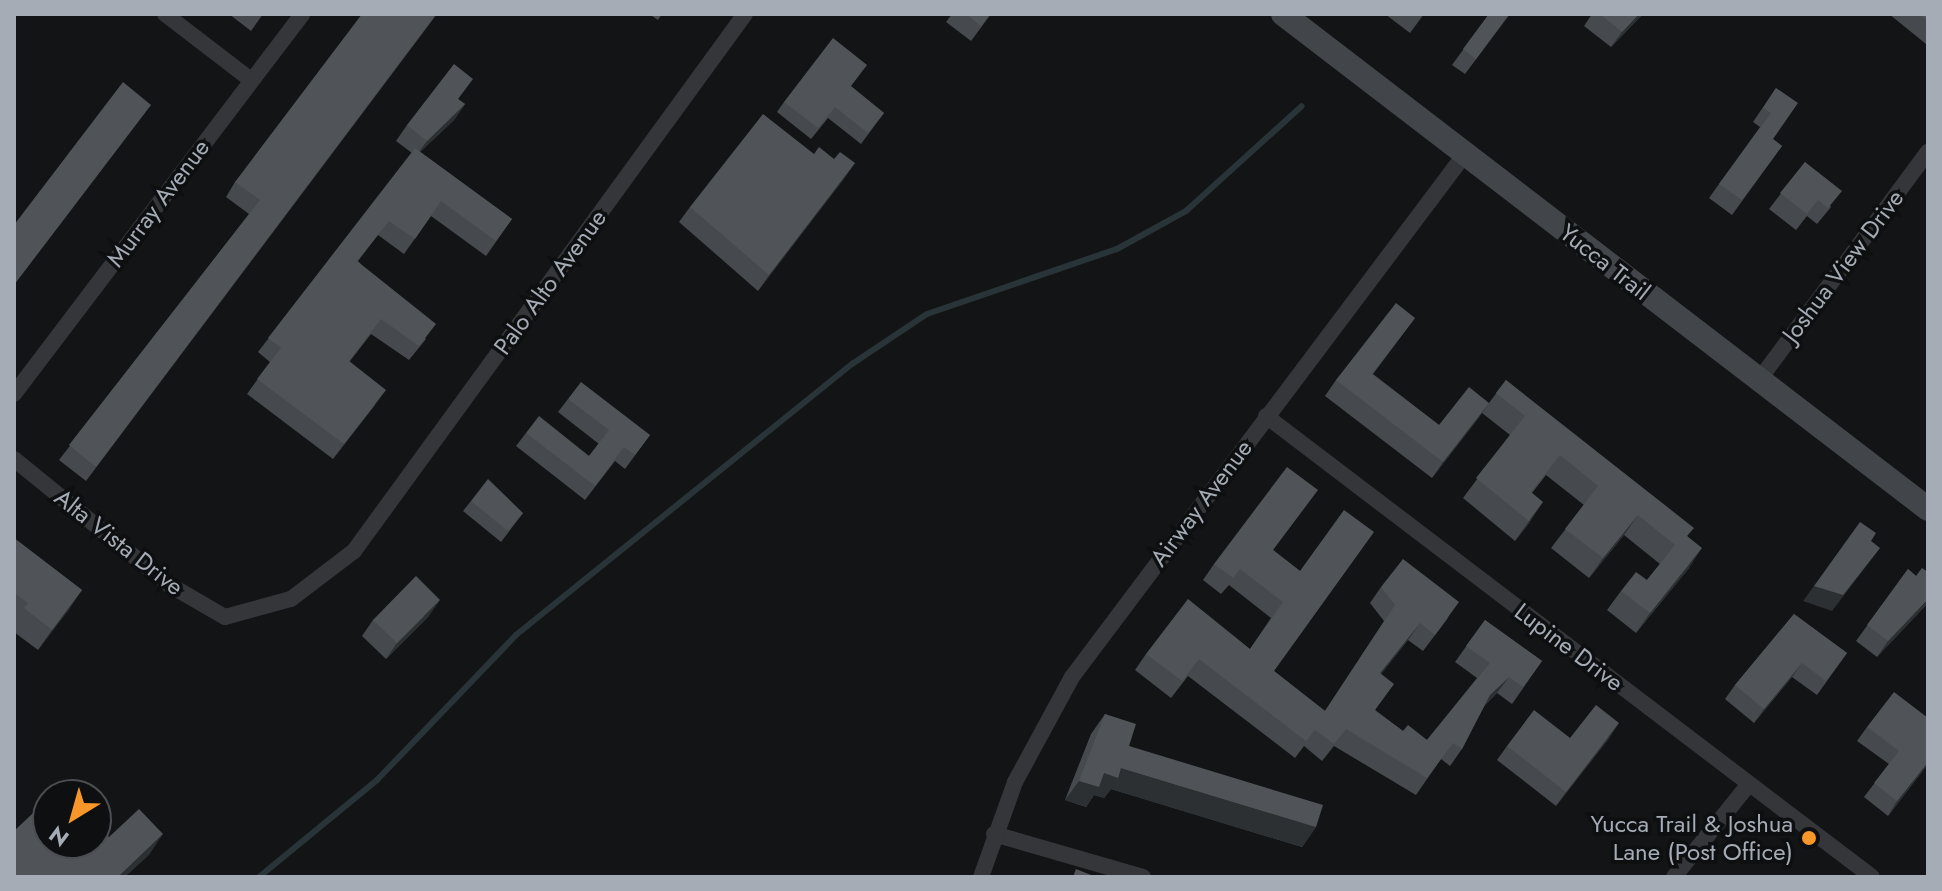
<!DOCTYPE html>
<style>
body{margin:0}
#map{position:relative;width:1942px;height:891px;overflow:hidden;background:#131415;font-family:Jost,sans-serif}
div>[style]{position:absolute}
.stream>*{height:6px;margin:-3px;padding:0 3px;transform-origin:3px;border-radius:3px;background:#293439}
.minor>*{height:16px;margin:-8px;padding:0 8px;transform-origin:8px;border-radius:8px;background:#34363a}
.secondary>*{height:24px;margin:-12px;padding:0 12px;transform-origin:12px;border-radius:12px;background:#42454a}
.wall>*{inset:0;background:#46494d}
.shaded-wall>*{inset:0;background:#2d3032}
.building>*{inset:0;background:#505458}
.dots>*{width:22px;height:22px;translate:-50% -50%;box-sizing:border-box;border:4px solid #0e0f10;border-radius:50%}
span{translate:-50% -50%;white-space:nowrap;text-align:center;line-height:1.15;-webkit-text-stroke:7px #0e0f10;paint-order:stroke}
.street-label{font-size:24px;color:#a5acb6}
.poi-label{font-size:24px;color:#a5acb6}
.right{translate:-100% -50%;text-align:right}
.frame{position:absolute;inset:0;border:16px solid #a5acb6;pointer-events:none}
.north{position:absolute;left:32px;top:779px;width:80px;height:80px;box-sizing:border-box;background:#0e0f10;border:2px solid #4a4e52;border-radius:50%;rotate:217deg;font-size:22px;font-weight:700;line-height:32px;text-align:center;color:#a5acb6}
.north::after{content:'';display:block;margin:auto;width:28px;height:36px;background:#f7972a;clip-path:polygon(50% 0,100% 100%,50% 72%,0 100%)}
</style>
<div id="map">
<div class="stream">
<div style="left:259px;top:877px;width:153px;rotate:-39.4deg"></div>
<div style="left:377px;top:780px;width:201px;rotate:-46.2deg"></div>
<div style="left:516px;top:635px;width:432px;rotate:-38.9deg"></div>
<div style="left:852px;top:364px;width:90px;rotate:-33.7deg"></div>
<div style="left:927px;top:314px;width:201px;rotate:-18.9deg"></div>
<div style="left:1117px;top:249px;width:79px;rotate:-28.8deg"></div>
<div style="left:1186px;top:211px;width:156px;rotate:-42.2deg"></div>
</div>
<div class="minor">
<div style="left:165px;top:14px;width:108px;rotate:37.5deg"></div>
<div style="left:1759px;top:380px;width:284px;rotate:-53.5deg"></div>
<div style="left:14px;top:394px;width:477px;rotate:-52.8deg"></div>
<div style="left:1266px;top:416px;width:761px;rotate:37.26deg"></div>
<div style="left:14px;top:459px;width:198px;rotate:39.1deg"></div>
<div style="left:168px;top:584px;width:66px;rotate:30.1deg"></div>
<div style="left:225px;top:617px;width:68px;rotate:-15.3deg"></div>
<div style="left:291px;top:599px;width:79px;rotate:-37.3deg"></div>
<div style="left:354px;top:551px;width:664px;rotate:-53.94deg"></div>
<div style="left:994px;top:834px;width:155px;rotate:16.1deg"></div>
<div style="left:981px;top:877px;width:101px;rotate:-70.3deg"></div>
<div style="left:1015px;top:782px;width:119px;rotate:-61.5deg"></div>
<div style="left:1072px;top:677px;width:654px;rotate:-53.08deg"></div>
<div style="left:1674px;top:877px;width:119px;rotate:-51.1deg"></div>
</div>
<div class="secondary">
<div style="left:1283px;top:14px;width:813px;rotate:37.5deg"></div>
</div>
<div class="wall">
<div style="clip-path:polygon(229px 14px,263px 14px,251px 31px)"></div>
<div style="clip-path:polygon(437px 14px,86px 481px,59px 460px,249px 214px,226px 197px,235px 182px)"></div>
<div style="clip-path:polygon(649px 14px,662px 14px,658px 20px)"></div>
<div style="clip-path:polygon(952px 14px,991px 14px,971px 41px,946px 22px)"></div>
<div style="clip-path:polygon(1385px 14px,1424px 14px,1410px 33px)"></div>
<div style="clip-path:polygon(1489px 14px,1510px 14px,1465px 74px,1452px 65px)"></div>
<div style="clip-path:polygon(1592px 14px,1643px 14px,1611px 47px,1584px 26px)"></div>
<div style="clip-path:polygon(1889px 14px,1928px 14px,1928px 42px,1926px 44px)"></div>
<div style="clip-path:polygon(851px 87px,884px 113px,861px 144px,828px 118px,811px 139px,777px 112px,784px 102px)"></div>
<div style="clip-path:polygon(1776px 88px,1773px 139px,1782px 146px,1732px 215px,1709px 198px,1760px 127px,1753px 122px)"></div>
<div style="clip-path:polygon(458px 99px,465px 104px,454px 120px,420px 152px,512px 219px,486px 256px,431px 216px,404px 254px,378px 235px,358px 261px,426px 339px,409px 360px,371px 334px,350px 361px,375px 405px,333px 459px,247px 394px,270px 362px,258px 352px,412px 153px,396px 141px,407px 125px)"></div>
<div style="clip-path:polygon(814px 154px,834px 159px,855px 163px,758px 291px,679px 222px,690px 207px)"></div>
<div style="clip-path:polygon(1805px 162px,1831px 207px,1817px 224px,1807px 216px,1796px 230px,1769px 209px)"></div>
<div style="clip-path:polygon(1415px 318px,1373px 374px,1439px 425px,1489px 403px,1506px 380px,1688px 537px,1689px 568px,1636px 633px,1607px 610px,1621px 591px,1647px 580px,1660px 564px,1624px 535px,1589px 578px,1551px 548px,1584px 505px,1546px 475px,1532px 493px,1530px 522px,1515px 541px,1463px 498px,1510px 435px,1482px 413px,1432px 478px,1325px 396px,1336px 380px)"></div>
<div style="clip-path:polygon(568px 399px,650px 435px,625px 469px,615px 461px,585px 500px,516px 446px,526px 433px,589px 456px,599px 444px,558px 412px)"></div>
<div style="clip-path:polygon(471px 501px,523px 513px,501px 542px,463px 511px)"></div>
<div style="clip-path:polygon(14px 538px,82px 590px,38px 650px,14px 632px)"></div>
<div style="clip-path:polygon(1273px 550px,1300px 571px,1274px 671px,1325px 711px,1384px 621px,1370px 603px,1381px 587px,1448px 618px,1423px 651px,1408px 640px,1381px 674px,1375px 711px,1403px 731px,1427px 740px,1477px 678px,1455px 662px,1485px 620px,1542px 661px,1512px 704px,1497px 693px,1484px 706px,1462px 749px,1450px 766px,1441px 759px,1416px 795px,1334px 746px,1322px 761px,1304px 746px,1295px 758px,1188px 676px,1171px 698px,1135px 670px,1146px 654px,1250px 649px,1271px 618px,1229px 585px,1221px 594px,1203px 580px,1214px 564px)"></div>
<div style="clip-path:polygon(1908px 569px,1916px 576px,1928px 603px,1877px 657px,1856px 641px)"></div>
<div style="clip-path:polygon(1794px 614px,1847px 653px,1817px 695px,1792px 677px,1754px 723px,1725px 699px,1735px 685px)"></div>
<div style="clip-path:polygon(429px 616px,386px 659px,362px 636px,373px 620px)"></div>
<div style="clip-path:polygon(1105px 714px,1129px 746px,1316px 827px,1302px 847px,1111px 789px,1104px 798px,1094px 795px,1086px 807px,1065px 800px,1091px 734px)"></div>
<div style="clip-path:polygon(1928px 718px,1928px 764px,1888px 816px,1864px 797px,1889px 764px,1857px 741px,1867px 727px)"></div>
<div style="clip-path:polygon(1610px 737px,1556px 806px,1497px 760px,1507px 746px,1570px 738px)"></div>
</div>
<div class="shaded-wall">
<div style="clip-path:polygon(1639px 14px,1643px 14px,1611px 47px,1622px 32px)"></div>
<div style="clip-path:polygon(465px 104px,454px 120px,416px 156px,427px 141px)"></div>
<div style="clip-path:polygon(855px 163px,844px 179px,758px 291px,769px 275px)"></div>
<div style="clip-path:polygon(386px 390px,375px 405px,333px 459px,344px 444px)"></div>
<div style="clip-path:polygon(1489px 403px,1478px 419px,1432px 478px,1443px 462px)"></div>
<div style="clip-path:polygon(1543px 502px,1530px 522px,1515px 541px,1529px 521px)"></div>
<div style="clip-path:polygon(1638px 515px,1624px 535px,1589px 578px,1603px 558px)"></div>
<div style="clip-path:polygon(1702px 548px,1689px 568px,1636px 633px,1650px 613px)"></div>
<div style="clip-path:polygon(1880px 548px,1832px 611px,1803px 601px,1814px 586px)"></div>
<div style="clip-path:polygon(82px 590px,68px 611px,38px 650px,52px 630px)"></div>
<div style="clip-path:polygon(1928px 599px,1928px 603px,1877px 657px,1888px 641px)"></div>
<div style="clip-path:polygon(440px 600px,429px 616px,386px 659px,397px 643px)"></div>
<div style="clip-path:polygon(1420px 623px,1408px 640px,1368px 690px,1380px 673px)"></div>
<div style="clip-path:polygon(1802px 663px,1792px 677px,1754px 723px,1764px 709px)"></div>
<div style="clip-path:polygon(1509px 677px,1497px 693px,1478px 711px,1490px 695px)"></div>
<div style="clip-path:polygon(1619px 723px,1610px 737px,1556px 806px,1566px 792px)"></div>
<div style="clip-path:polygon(1928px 762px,1928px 764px,1888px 816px,1897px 801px)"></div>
<div style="clip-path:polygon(1121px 768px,1316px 827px,1302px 847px,1111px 789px,1104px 798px,1094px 795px,1086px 807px,1065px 800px,1079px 781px)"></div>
<div style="clip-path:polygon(163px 834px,149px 855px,125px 877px,118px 877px)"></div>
</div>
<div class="building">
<div style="clip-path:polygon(362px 14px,436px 14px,96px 467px,69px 445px,260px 200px,235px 182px)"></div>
<div style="clip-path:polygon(966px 14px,990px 14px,981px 26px)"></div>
<div style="clip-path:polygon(1489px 14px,1509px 14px,1476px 59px,1463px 49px)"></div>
<div style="clip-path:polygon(1600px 14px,1639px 14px,1622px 32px)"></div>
<div style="clip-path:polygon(1919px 14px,1928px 14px,1928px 21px)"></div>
<div style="clip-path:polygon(833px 38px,867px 65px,851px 86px,884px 113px,868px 133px,835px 107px,818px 128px,784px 102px)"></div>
<div style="clip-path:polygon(454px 64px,473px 79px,458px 99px,465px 104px,427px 141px,407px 125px)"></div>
<div style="clip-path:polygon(123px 82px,151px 105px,14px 285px,14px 225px)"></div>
<div style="clip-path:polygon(1776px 88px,1798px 103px,1773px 139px,1782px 146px,1742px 200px,1719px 184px,1771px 113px,1763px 108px)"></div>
<div style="clip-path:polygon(763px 114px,814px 154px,819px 147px,834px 159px,840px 152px,855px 163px,769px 275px,690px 207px)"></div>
<div style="clip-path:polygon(415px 148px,512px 219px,496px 241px,441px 201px,415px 239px,389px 221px,357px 261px,436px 324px,419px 346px,381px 319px,349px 361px,386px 390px,344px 444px,257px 379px,281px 348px,268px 338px)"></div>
<div style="clip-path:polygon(1805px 162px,1842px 191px,1828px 208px,1818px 200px,1807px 214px,1780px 193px)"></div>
<div style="clip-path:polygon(1396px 303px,1415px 318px,1372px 374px,1439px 425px,1469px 387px,1489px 403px,1443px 462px,1336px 380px)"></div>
<div style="clip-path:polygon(1506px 380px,1694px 528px,1687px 536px,1702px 548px,1650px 613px,1621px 591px,1636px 572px,1647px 580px,1675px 545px,1638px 515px,1603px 558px,1565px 529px,1598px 486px,1560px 455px,1531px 492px,1543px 502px,1529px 521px,1476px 478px,1525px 416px,1496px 393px)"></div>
<div style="clip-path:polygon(581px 382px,650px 435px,635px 455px,624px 447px,595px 486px,526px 433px,539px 416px,589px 456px,609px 430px,568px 399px)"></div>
<div style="clip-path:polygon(1287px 467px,1318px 490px,1273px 550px,1300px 571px,1344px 510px,1374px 532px,1274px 671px,1325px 711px,1395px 605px,1381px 587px,1403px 559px,1459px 602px,1435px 635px,1420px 623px,1380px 673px,1394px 684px,1375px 710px,1403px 731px,1408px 725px,1427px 740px,1490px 663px,1466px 646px,1485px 620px,1542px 661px,1523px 687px,1509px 677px,1490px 695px,1462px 749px,1453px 743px,1427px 778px,1346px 729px,1334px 744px,1315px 730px,1306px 741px,1199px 659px,1182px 681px,1146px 654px,1188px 599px,1250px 649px,1283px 602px,1240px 569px,1233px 578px,1214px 564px)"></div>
<div style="clip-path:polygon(488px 479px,523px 513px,508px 531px,471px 501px)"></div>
<div style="clip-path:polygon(1860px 522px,1876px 533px,1871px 541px,1880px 548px,1843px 595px,1814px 586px)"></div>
<div style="clip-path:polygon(14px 538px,82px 590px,52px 630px,24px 608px,28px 603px,14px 593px)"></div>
<div style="clip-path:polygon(1922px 568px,1928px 572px,1928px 599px,1888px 641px,1867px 625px,1908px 569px,1916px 576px)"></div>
<div style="clip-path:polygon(416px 576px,440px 600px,397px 643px,373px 620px)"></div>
<div style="clip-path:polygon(1794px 614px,1847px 653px,1826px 681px,1802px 663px,1764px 709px,1735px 685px)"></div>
<div style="clip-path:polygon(1894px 692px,1928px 718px,1928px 762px,1897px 801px,1874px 783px,1899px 751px,1867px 727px)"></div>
<div style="clip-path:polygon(1596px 705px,1619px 723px,1566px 792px,1507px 746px,1534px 710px,1570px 738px)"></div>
<div style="clip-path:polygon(1105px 714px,1136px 724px,1129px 746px,1323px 805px,1316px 827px,1121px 768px,1118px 778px,1104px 773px,1099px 787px,1079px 781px)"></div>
<div style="clip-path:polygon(61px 786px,69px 795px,52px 795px)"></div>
<div style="clip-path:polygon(48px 799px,48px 843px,96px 843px,96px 824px,109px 837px,139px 809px,163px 834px,118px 877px,14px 877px,14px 831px)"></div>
<div style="clip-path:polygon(1076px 869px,1096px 877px,1073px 877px)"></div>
</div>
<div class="dots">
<div style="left:1809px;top:838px;background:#f7972a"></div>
</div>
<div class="street-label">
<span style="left:158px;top:203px;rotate:-53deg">Murray Avenue</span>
<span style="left:1605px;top:262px;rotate:38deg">Yucca Trail</span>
<span style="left:1843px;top:266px;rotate:-53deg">Joshua View Drive</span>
<span style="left:550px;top:282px;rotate:-54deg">Palo Alto Avenue</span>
<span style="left:1201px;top:503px;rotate:-53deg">Airway Avenue</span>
<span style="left:119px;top:542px;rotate:38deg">Alta Vista Drive</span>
<span style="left:1569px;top:647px;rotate:37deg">Lupine Drive</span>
</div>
<div class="poi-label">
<span class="right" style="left:1793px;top:838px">Yucca Trail &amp; Joshua<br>Lane (Post Office)</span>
</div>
<div class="frame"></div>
<div class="north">N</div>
</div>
